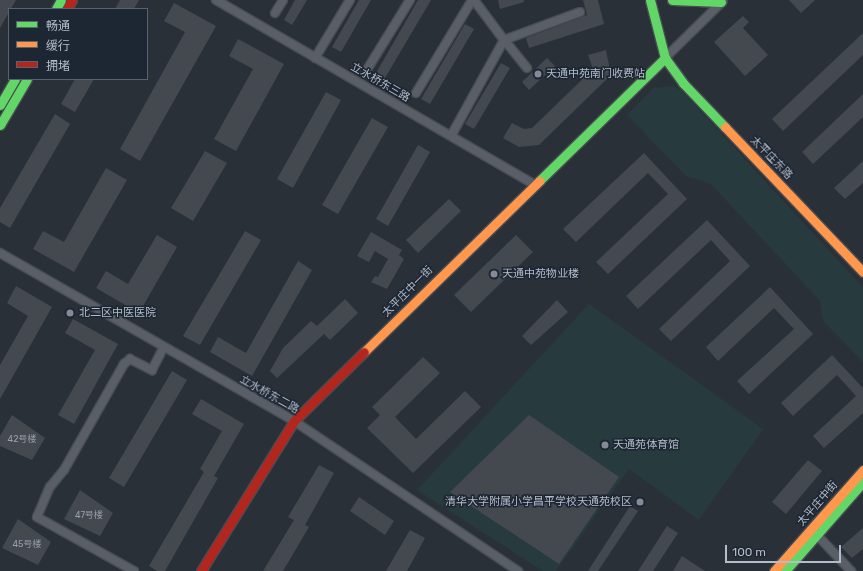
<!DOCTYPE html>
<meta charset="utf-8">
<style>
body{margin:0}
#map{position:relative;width:863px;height:571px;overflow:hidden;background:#2a3038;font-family:Rubik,"Noto Sans SC",sans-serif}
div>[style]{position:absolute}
.green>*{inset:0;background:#273a3e}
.building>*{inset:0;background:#444950}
.roads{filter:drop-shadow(1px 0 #484c53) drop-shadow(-1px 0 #484c53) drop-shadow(0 1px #484c53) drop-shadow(0 -1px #484c53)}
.street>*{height:8px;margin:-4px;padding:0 4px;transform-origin:4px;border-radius:4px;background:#5a5e66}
.fast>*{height:9px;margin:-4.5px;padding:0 4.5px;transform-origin:4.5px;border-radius:4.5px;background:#63d668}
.slow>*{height:9px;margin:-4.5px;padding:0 4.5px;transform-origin:4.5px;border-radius:4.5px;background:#ff974d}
.jam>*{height:9px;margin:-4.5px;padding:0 4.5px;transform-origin:4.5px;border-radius:4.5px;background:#b3261e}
.dots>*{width:11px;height:11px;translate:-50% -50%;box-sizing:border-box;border:2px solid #1d2633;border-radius:50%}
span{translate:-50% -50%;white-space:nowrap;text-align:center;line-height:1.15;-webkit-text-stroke:3px #1d2633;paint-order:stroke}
.number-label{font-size:9px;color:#989fab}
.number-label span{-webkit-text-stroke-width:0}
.poi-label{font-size:11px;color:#b4bcc9}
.left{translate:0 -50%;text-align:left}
.right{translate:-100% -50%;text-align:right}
.street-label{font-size:11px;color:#b4bcc9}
.legend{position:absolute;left:8px;top:8px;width:140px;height:72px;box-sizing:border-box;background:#1d2633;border:1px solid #59626f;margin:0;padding:5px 7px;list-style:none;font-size:12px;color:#b4bcc9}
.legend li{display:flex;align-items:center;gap:8px;height:20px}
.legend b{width:20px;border:1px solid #59626f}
.scale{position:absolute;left:725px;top:545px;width:116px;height:18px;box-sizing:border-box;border:2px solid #b4bcc9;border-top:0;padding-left:5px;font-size:12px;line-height:14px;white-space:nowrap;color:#b4bcc9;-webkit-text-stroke:3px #1d2633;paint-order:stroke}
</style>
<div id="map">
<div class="green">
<div style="clip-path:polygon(673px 86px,681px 90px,863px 287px,863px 362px,823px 321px,820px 301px,711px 184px,686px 176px,627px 115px,653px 88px)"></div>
<div style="clip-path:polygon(589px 304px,763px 429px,699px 520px,629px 469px,556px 571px,543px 571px,417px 490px)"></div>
</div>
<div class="building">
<div style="clip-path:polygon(0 0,16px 0,0 28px)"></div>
<div style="clip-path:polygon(120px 0,139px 0,134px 9px,115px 9px)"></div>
<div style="clip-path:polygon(295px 0,307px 0,292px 25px,284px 20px)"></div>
<div style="clip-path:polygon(359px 0,371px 0,341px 52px,332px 47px)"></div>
<div style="clip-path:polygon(418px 0,431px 0,385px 78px,376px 73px)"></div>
<div style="clip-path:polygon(498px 0,524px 0,524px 2px,500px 9px)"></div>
<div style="clip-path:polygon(583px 0,598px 0,604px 24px,529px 48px,526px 38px,587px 15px)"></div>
<div style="clip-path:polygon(789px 0,815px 0,801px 13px)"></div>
<div style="clip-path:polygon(174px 3px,216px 26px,140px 161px,120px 149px,185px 32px,164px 21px)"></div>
<div style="clip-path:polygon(743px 16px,749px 22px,743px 28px,768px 55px,745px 76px,714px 42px)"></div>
<div style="clip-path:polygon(465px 24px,474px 29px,430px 104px,421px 99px)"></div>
<div style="clip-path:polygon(863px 33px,863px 55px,783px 131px,772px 119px)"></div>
<div style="clip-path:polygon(238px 39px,284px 64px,236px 151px,214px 139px,253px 69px,229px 56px)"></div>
<div style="clip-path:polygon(606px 50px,611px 75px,539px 145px,519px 147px,503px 138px,512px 123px,524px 129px,532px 128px,593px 69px,588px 55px)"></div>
<div style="clip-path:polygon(547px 58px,555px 66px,529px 90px,522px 82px)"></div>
<div style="clip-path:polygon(501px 63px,510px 68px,474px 129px,465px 124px)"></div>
<div style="clip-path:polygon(75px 79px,94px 79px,75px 112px,61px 104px)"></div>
<div style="clip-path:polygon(326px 92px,341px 100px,293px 188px,277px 179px)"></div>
<div style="clip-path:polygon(863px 94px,863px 117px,813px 164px,802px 152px)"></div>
<div style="clip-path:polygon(55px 114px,70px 124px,10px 228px,0 222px,0 208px)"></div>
<div style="clip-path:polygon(372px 118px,388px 127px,338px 214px,322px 205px)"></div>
<div style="clip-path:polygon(418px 145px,430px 152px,388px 226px,376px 219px)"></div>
<div style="clip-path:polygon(205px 151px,227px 163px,193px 221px,171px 208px)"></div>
<div style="clip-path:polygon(644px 153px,687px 199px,608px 274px,596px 262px,668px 194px,648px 173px,576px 242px,563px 229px)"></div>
<div style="clip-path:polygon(863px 161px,863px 183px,845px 199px,834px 188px)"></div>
<div style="clip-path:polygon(106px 168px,127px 180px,74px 272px,33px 249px,43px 231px,64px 242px)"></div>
<div style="clip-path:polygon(449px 199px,461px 211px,418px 253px,406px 240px)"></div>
<div style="clip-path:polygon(707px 220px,750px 266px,671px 341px,659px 329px,730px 261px,711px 240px,638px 309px,626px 296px)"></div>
<div style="clip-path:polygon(245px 231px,261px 240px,200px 345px,183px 336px)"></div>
<div style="clip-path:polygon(371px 232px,402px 250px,399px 255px,404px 259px,387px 289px,371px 282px,375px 276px,378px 277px,388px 259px,375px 251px,369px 262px,357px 256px)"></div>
<div style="clip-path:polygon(157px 235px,177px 247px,139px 313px,96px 288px,106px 271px,128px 284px)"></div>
<div style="clip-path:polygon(516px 235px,533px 252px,471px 312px,454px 295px)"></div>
<div style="clip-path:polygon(298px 261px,312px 270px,252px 376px,210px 352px,218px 337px,246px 353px)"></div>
<div style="clip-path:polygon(16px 286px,52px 307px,0 399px,0 365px,28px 316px,7px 303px)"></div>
<div style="clip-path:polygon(770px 287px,813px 334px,749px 394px,737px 381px,794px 329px,774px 308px,718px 361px,706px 347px)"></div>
<div style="clip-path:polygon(345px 299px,358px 313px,330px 340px,324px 334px,277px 378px,270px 371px,283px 348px,311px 321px,317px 326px)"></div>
<div style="clip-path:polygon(557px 300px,568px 312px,531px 345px,522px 336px)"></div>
<div style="clip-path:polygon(73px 319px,118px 344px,74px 424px,58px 415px,95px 350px,65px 333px)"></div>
<div style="clip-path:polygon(832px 355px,863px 388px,863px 413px,824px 448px,813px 436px,856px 396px,837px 375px,793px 416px,781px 403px)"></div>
<div style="clip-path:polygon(423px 357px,440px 373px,395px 417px,416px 439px,465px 391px,481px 407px,413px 473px,367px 428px,380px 415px,372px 407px)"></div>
<div style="clip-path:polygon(172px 371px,187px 380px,124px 487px,109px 478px)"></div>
<div style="clip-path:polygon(201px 399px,244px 424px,214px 476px,218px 478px,165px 571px,157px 571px,149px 566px,204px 472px,200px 469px,222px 431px,192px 414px)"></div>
<div style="clip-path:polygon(12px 415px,45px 438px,32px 460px,0 446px,0 436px)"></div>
<div style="clip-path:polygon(529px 415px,619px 477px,559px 564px,450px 492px)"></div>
<div style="clip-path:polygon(808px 460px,822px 471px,786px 514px,772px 502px)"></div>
<div style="clip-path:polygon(319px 465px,334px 473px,305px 525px,309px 527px,283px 571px,263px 571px,294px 520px,288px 517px)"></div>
<div style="clip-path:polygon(80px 490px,113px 513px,100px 536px,64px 519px)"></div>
<div style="clip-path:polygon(359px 497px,394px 521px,385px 535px,350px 511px)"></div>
<div style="clip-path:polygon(630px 506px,638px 511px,598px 571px,588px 571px)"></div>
<div style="clip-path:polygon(18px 519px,51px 542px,38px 565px,2px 548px)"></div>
<div style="clip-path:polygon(667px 526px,678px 533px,653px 571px,638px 571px)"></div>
<div style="clip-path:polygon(863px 528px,863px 549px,852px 558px,841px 547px)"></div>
<div style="clip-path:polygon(410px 530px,425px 538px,407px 571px,386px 571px)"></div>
<div style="clip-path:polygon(682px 556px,705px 571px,673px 571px)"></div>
</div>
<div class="roads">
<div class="street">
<div style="left:216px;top:0;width:367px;rotate:30.1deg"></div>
<div style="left:275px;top:13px;width:15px;rotate:-58deg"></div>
<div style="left:315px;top:58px;width:68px;rotate:-58.9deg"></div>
<div style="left:665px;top:58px;width:81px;rotate:-44.5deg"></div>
<div style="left:368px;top:68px;width:80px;rotate:-58.3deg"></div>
<div style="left:527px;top:68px;width:36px;rotate:-129deg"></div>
<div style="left:504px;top:40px;width:81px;rotate:-20.2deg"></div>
<div style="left:416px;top:93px;width:109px;rotate:-58.9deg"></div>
<div style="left:451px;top:136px;width:110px;rotate:-61.1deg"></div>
<div style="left:504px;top:40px;width:50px;rotate:-126.9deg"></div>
<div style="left:0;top:253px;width:339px;rotate:29.7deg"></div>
<div style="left:294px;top:421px;width:270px;rotate:33.8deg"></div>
<div style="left:817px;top:535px;width:50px;rotate:46.6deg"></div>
<div style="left:134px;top:571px;width:111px;rotate:-150.9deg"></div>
<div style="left:37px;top:517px;width:33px;rotate:-67deg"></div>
<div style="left:50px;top:487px;width:22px;rotate:-51deg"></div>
<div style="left:64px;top:470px;width:122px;rotate:-60.5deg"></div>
<div style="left:124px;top:364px;width:8px;rotate:-40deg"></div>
<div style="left:130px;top:359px;width:25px;rotate:27deg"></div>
<div style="left:152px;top:370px;width:25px;rotate:-63deg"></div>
</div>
<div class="fast">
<div style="left:650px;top:0;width:60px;rotate:75.5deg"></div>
<div style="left:665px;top:58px;width:31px;rotate:54deg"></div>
<div style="left:683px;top:83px;width:61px;rotate:46.3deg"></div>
<div style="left:672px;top:0;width:49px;rotate:2.3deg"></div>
<div style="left:56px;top:9px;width:10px;rotate:-61deg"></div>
<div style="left:0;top:105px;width:30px;rotate:-60deg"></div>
<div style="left:0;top:125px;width:53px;rotate:-59.6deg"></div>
<div style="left:539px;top:181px;width:176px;rotate:-44.3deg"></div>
<div style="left:785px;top:571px;width:118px;rotate:-48.8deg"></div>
</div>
<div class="slow">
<div style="left:725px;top:127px;width:200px;rotate:46.4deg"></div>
<div style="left:364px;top:352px;width:245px;rotate:-44.3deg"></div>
<div style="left:774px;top:571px;width:135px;rotate:-48.6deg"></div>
</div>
<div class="jam">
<div style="left:67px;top:9px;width:10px;rotate:-61deg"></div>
<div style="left:201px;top:571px;width:176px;rotate:-58.2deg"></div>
<div style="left:294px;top:421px;width:98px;rotate:-44.6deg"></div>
</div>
</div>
<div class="dots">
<div style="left:538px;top:74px;background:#848b96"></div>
<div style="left:494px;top:274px;background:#848b96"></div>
<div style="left:70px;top:313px;background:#848b96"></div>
<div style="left:605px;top:445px;background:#848b96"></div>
<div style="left:640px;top:502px;background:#848b96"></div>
</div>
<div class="number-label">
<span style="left:22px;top:439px">42号楼</span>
<span style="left:89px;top:515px">47号楼</span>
<span style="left:27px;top:544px">45号楼</span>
</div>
<div class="poi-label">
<span class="left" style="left:546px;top:74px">天通中苑南门收费站</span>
<span class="left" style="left:502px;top:274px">天通中苑物业楼</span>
<span class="left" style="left:79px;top:313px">北二区中医医院</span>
<span class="left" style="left:613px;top:445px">天通苑体育馆</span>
<span class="right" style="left:632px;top:502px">清华大学附属小学昌平学校天通苑校区</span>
</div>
<div class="street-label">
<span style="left:380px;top:83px;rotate:30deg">立水桥东三路</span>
<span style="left:771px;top:158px;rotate:46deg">太平庄东路</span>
<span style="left:408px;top:292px;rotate:-45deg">太平庄中一街</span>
<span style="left:269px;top:395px;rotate:29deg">立水桥东二路</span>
<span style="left:818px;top:504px;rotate:-49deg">太平庄中街</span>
</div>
<ul class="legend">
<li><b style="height:5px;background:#63d668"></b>畅通</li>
<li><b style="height:5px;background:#ff974d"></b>缓行</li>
<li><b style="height:5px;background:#b3261e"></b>拥堵</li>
</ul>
<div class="scale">100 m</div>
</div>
